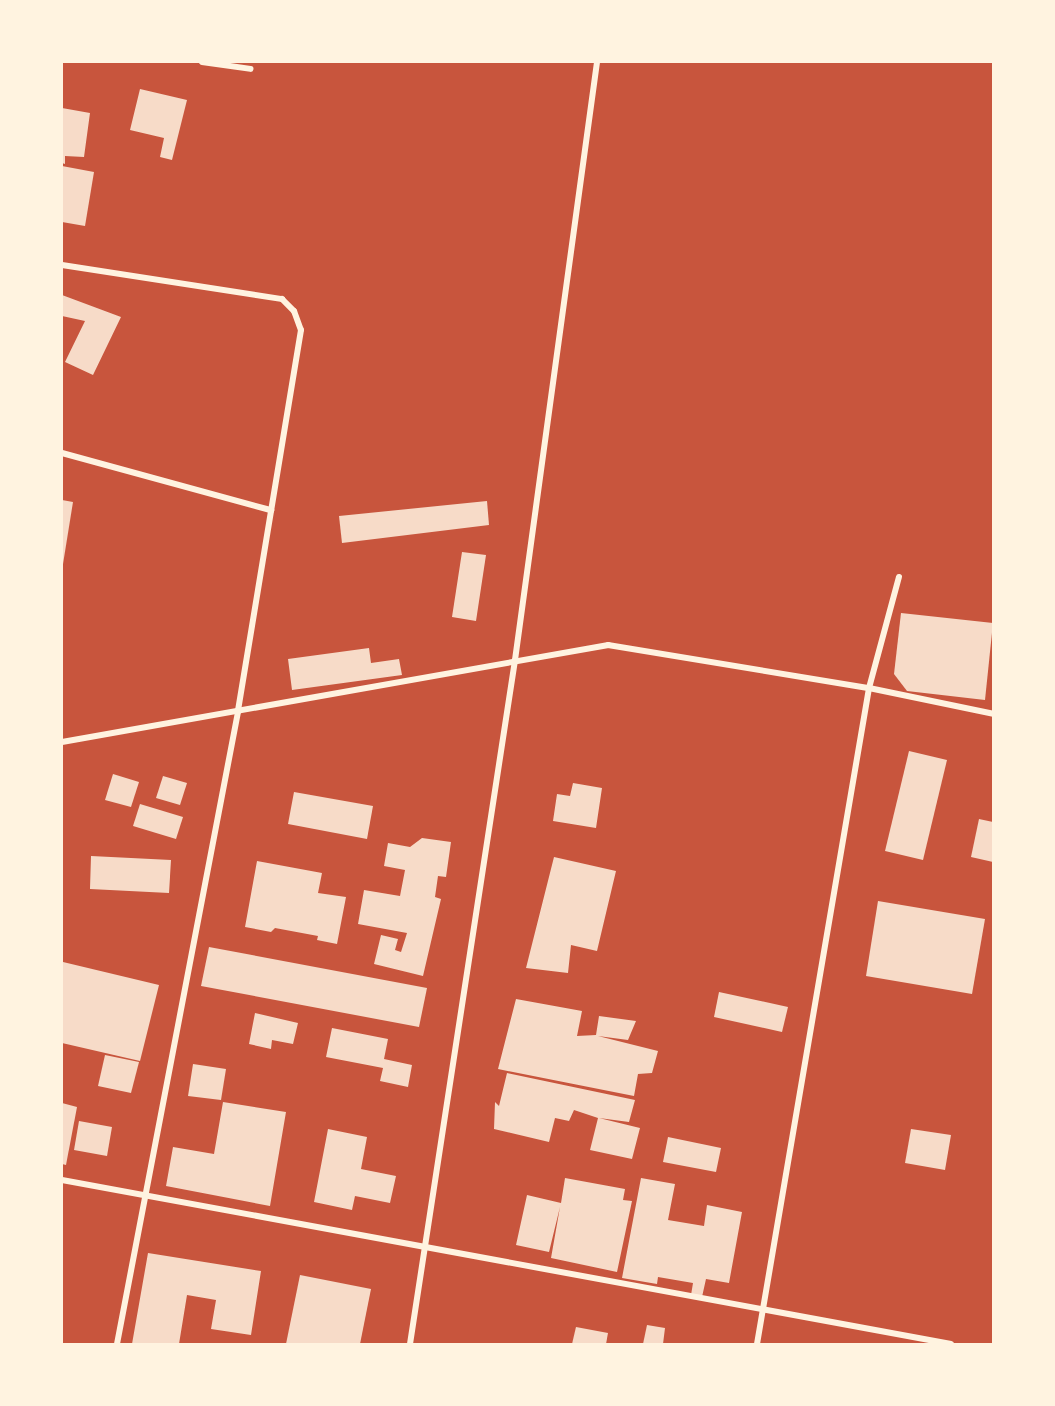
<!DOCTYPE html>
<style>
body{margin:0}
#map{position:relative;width:1055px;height:1406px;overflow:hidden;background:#c8553d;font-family:"Space Grotesk",sans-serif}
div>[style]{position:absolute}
.building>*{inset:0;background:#f7dbc8}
.minor>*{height:6px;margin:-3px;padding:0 3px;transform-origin:3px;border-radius:3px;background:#fff3e0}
span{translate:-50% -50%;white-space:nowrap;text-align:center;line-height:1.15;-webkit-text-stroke:4.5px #fff3e0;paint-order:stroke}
.frame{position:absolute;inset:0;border:63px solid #fff3e0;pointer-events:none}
</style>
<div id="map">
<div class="building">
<div style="clip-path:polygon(140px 89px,187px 100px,172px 160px,160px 157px,164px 138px,130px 130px)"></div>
<div style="clip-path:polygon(62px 108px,90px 113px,84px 157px,65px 156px,65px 164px,62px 163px)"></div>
<div style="clip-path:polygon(62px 166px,94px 172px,85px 226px,62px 222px)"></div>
<div style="clip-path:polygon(62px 295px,121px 317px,93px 375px,65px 362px,85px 321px,62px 316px)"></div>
<div style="clip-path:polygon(62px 500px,73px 502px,63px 564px,62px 564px)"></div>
<div style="clip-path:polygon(487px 501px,489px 525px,342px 543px,339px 516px)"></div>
<div style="clip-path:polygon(462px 552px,486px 555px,476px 621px,452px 617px)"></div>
<div style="clip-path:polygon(901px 613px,993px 623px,985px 700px,907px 691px,894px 674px)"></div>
<div style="clip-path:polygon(369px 648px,371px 663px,399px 659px,402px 675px,292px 690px,288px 659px)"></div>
<div style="clip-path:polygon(909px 751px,947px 760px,923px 860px,885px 851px)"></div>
<div style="clip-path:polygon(113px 774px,139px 782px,131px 807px,105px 800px)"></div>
<div style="clip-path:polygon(163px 776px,187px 783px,180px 805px,156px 798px)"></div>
<div style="clip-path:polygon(573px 783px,602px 788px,596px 828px,553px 821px,557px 794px,570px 796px)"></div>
<div style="clip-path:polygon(294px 792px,373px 806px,367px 839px,288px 824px)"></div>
<div style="clip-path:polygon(140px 804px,183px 817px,176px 839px,133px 826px)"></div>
<div style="clip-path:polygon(979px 819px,993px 822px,993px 862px,971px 857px)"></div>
<div style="clip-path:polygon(422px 838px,451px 842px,446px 877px,438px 876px,435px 897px,441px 899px,423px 976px,374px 964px,381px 935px,398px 939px,395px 950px,401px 952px,407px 933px,358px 924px,364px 890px,400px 896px,405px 870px,384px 866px,388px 843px,410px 847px)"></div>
<div style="clip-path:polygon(91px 856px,171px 860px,169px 893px,90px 889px)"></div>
<div style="clip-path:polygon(554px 857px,616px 871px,597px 951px,571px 945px,568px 973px,526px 968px)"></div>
<div style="clip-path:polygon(257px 861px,322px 873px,318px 893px,346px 897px,337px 944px,317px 940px,318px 936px,275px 928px,271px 932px,245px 927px)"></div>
<div style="clip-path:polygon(878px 901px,985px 919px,972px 994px,866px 976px)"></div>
<div style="clip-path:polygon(209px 947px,427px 988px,419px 1027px,201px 986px)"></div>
<div style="clip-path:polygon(63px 962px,159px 985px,140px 1061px,62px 1043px)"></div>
<div style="clip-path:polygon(719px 992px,788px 1007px,782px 1032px,714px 1017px)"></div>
<div style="clip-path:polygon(516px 999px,582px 1011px,577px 1036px,596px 1035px,599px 1016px,636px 1021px,628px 1040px,598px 1036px,658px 1051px,652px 1073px,638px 1074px,634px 1096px,498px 1069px)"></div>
<div style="clip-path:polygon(255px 1013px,298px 1023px,293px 1044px,272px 1040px,271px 1049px,249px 1044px)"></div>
<div style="clip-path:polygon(332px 1028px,388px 1039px,384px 1059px,412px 1065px,408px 1087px,380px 1081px,383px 1068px,326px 1057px)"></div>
<div style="clip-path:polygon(105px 1055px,139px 1062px,131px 1093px,98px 1086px)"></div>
<div style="clip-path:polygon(193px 1064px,226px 1069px,221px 1100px,188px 1096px)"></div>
<div style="clip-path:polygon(507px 1073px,635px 1100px,629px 1122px,599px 1118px,640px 1128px,632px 1159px,590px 1150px,598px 1118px,574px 1110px,569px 1121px,555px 1118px,549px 1142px,494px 1129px,495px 1102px,499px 1106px)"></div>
<div style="clip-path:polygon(223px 1102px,286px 1112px,270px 1206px,166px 1186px,173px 1147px,214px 1154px)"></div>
<div style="clip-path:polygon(62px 1103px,77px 1107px,66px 1165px,62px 1164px)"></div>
<div style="clip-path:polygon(79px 1121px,112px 1127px,107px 1156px,74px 1150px)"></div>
<div style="clip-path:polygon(328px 1129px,367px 1137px,361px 1169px,396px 1176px,390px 1203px,355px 1196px,352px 1210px,314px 1202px)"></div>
<div style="clip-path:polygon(911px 1129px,951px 1135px,945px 1170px,905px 1163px)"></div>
<div style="clip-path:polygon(668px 1137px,721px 1148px,716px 1172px,663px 1162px)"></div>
<div style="clip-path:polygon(565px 1178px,625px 1189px,623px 1200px,632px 1201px,617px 1272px,551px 1258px,560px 1207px,549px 1252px,516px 1245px,527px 1195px,561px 1203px)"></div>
<div style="clip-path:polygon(641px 1178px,675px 1184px,668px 1220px,704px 1226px,707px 1205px,742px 1212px,729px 1283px,706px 1279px,702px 1297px,691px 1295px,693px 1283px,658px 1277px,657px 1284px,622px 1278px)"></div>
<div style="clip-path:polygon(148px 1253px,261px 1271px,251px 1335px,211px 1329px,216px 1300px,187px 1295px,179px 1344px,132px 1344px)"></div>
<div style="clip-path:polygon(300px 1275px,371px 1289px,360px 1344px,286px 1344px)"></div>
<div style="clip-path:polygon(647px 1325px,665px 1328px,663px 1344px,643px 1344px)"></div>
<div style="clip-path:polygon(576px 1327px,608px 1333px,606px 1344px,572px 1344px)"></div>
</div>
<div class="minor">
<div style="left:202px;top:62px;width:49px;rotate:8.1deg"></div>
<div style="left:62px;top:265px;width:223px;rotate:8.8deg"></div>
<div style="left:282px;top:299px;width:17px;rotate:45deg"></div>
<div style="left:294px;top:311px;width:20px;rotate:70deg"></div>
<div style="left:301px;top:330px;width:387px;rotate:99.4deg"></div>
<div style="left:238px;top:712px;width:643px;rotate:100.84deg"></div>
<div style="left:62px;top:453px;width:217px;rotate:15.3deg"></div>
<div style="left:62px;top:742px;width:555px;rotate:-10.07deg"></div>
<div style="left:608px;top:645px;width:265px;rotate:9.4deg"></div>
<div style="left:869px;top:688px;width:128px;rotate:11.7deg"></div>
<div style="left:62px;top:1180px;width:904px;rotate:10.45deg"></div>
<div style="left:410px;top:1344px;width:692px;rotate:-81.27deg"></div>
<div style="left:515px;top:660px;width:604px;rotate:-82.19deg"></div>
<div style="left:757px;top:1344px;width:665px;rotate:-80.31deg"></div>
<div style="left:869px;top:688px;width:115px;rotate:-74.9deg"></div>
</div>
<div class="frame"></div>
</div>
